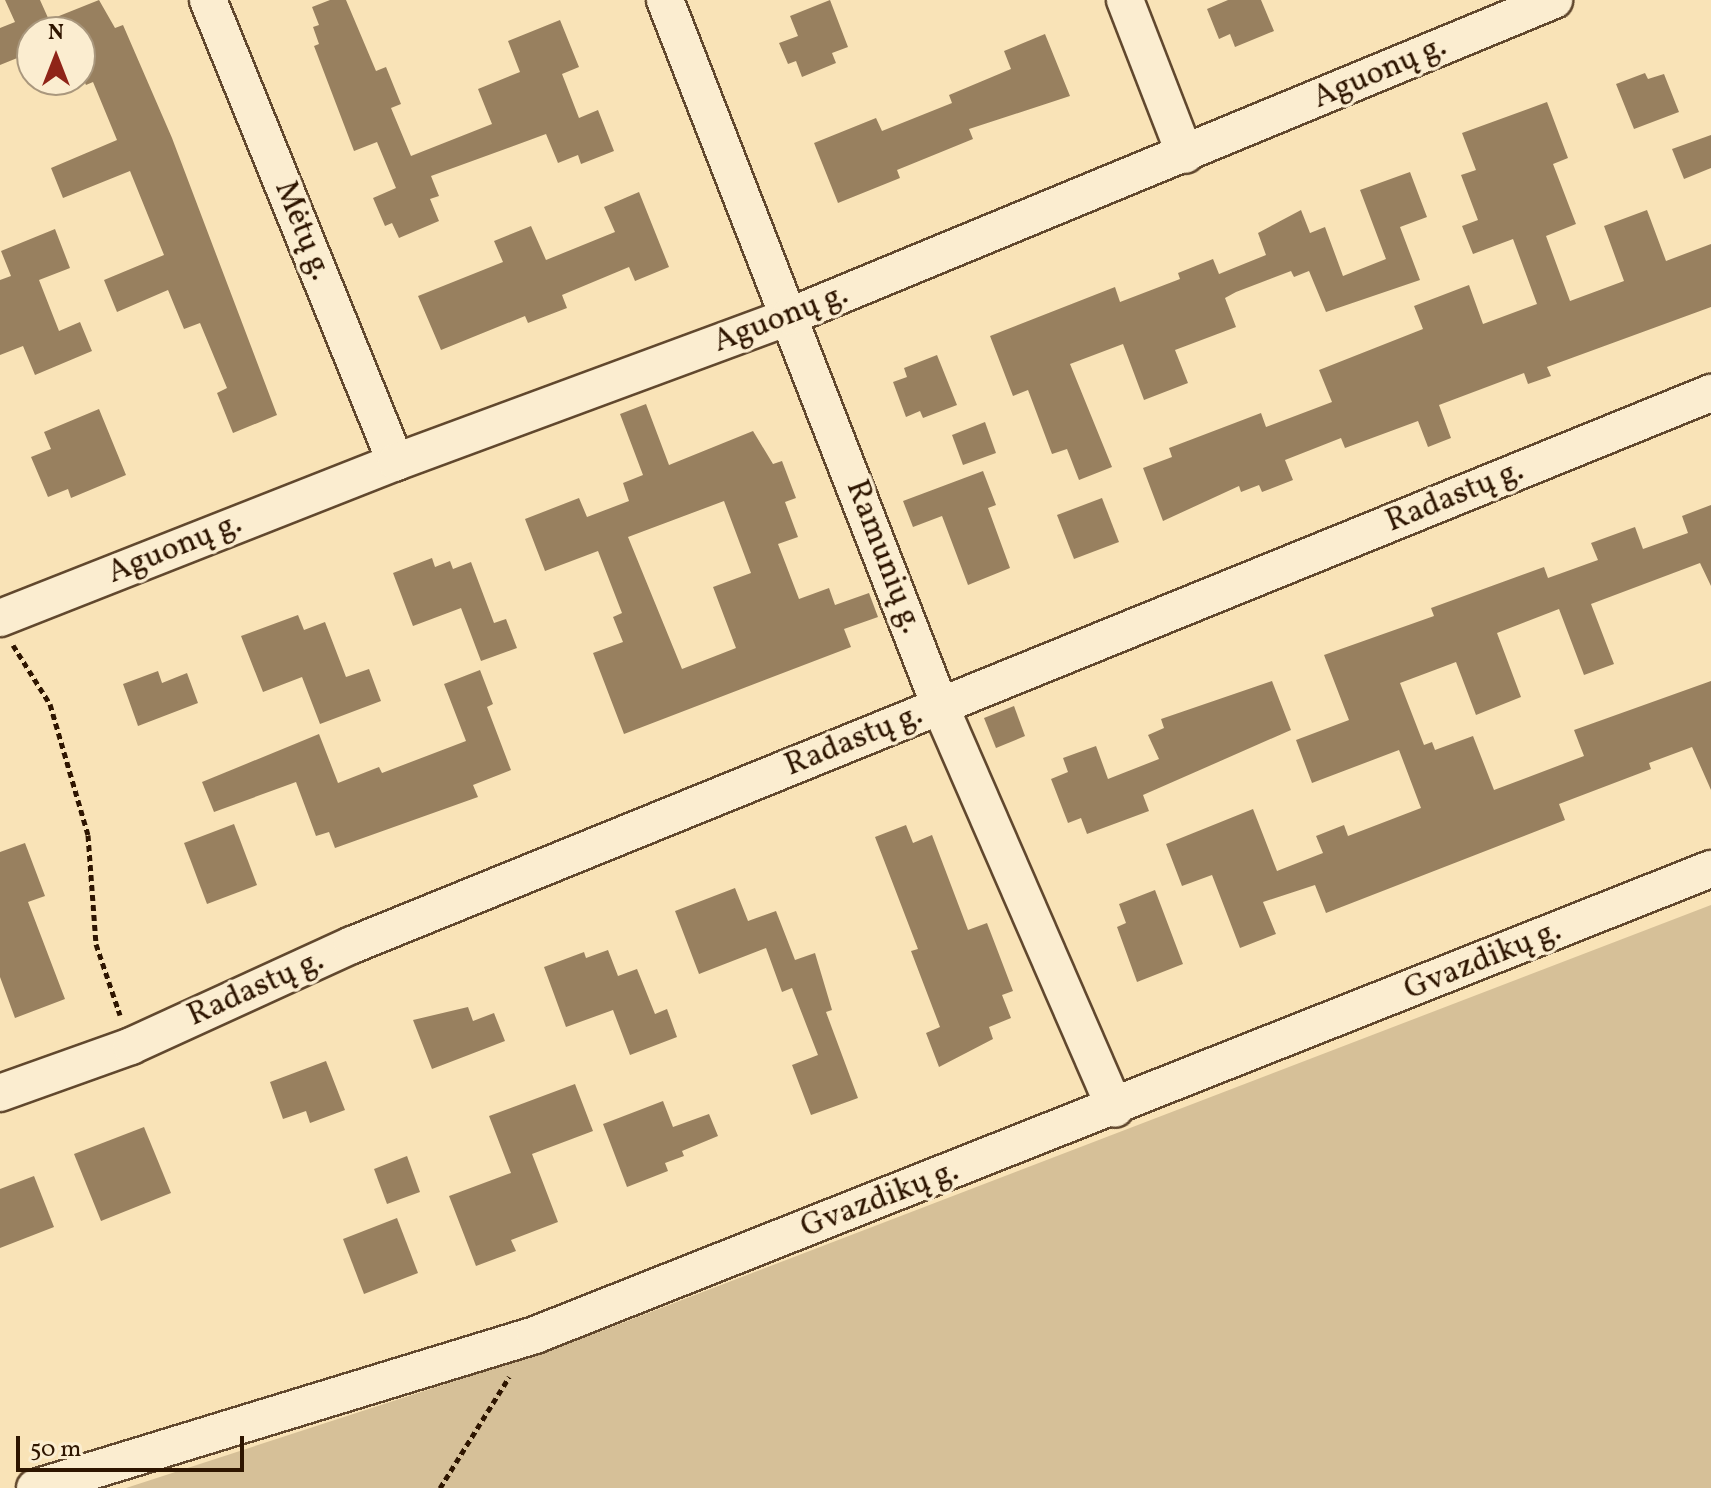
<!DOCTYPE html>
<meta charset="utf-8">
<style>
body{margin:0}
#map{position:relative;width:1711px;height:1488px;overflow:hidden;background:#f9e3b7;font-family:Vollkorn,serif}
div>[style]{position:absolute}
.green>*{inset:0;background:#d6c098}
.building>*{inset:0;background:#98805f}
.path>*{height:5px;margin-top:-2.5px;transform-origin:0;background:repeating-linear-gradient(90deg,#2e1500 0 6px,transparent 0 10px)}
.roads{filter:drop-shadow(2px 0 #61482e) drop-shadow(-2px 0 #61482e) drop-shadow(0 2px #61482e) drop-shadow(0 -2px #61482e)}
.minor>*{height:36px;margin:-18px;padding:0 18px;transform-origin:18px;border-radius:18px;background:#fbedd0}
span{translate:-50% -50%;white-space:nowrap;text-align:center;line-height:1.15;-webkit-text-stroke:7px #fbedd0;paint-order:stroke}
.street-label{font-size:32px;color:#2e1500}
.north{position:absolute;left:16px;top:16px;width:80px;height:80px;box-sizing:border-box;background:#fbedd0;border:2px solid #a9977d;border-radius:50%;rotate:0deg;font-size:22px;font-weight:700;line-height:32px;text-align:center;color:#2e1500}
.north::after{content:'';display:block;margin:auto;width:28px;height:36px;background:#8f2418;clip-path:polygon(50% 0,100% 100%,50% 72%,0 100%)}
.scale{position:absolute;left:16px;top:1436px;width:228px;height:36px;box-sizing:border-box;border:4px solid #2e1500;border-top:0;padding-left:10px;font-size:24px;line-height:28px;white-space:nowrap;color:#2e1500;-webkit-text-stroke:6px #fbedd0;paint-order:stroke}
</style>
<div id="map">
<div class="green">
<div style="clip-path:polygon(1711px 905px,1711px 1488px,126px 1488px,562px 1346px)"></div>
</div>
<div class="building">
<div style="clip-path:polygon(5px 0,40px 0,49px 20px,99px 0,115px 28px,123px 25px,172px 138px,277px 415px,233px 433px,217px 393px,227px 388px,200px 323px,184px 329px,168px 290px,117px 312px,104px 280px,164px 255px,130px 171px,63px 198px,51px 168px,117px 140px,93px 82px,86px 85px,80px 72px,80px 32px,32px 32px,32px 52px,0 65px,0 28px,15px 22px)"></div>
<div style="clip-path:polygon(330px 0,346px 0,376px 71px,386px 67px,401px 104px,391px 108px,411px 156px,492px 124px,478px 89px,520px 72px,508px 41px,560px 20px,579px 67px,562px 74px,579px 118px,598px 110px,614px 151px,581px 164px,578px 155px,558px 163px,546px 134px,431px 176px,439px 196px,430px 199px,439px 221px,399px 238px,392px 223px,385px 226px,373px 198px,396px 188px,377px 142px,354px 151px,314px 46px,319px 44px,313px 27px,319px 25px,312px 7px)"></div>
<div style="clip-path:polygon(830px 0,848px 47px,832px 53px,836px 63px,802px 77px,796px 61px,788px 64px,779px 43px,798px 36px,790px 16px)"></div>
<div style="clip-path:polygon(1228px 0,1261px 0,1274px 31px,1235px 47px,1230px 34px,1219px 39px,1207px 9px)"></div>
<div style="clip-path:polygon(1045px 34px,1070px 96px,969px 129px,973px 139px,897px 170px,900px 178px,838px 203px,814px 143px,876px 118px,882px 131px,952px 103px,949px 95px,1011px 69px,1004px 51px)"></div>
<div style="clip-path:polygon(1645px 73px,1648px 79px,1664px 74px,1679px 112px,1634px 129px,1616px 84px)"></div>
<div style="clip-path:polygon(1547px 102px,1568px 158px,1553px 164px,1576px 224px,1546px 236px,1570px 301px,1624px 281px,1604px 226px,1647px 210px,1666px 261px,1711px 244px,1711px 307px,1547px 367px,1551px 376px,1528px 384px,1524px 373px,1439px 405px,1451px 438px,1428px 447px,1418px 421px,1345px 448px,1341px 438px,1285px 460px,1293px 480px,1262px 492px,1259px 485px,1241px 492px,1239px 486px,1163px 521px,1143px 468px,1172px 457px,1169px 448px,1261px 413px,1266px 427px,1332px 402px,1319px 370px,1423px 329px,1414px 306px,1469px 285px,1483px 324px,1537px 304px,1513px 239px,1473px 254px,1462px 226px,1478px 220px,1461px 175px,1476px 170px,1462px 133px)"></div>
<div style="clip-path:polygon(1711px 135px,1711px 168px,1684px 179px,1672px 149px)"></div>
<div style="clip-path:polygon(1410px 172px,1427px 217px,1400px 227px,1420px 280px,1326px 312px,1309px 271px,1294px 277px,1291px 271px,1236px 292px,1225px 298px,1236px 327px,1175px 350px,1188px 383px,1144px 400px,1123px 344px,1070px 364px,1112px 467px,1079px 480px,1067px 449px,1052px 454px,1028px 390px,1013px 396px,990px 336px,1115px 287px,1120px 302px,1180px 279px,1178px 273px,1213px 259px,1219px 274px,1266px 255px,1258px 233px,1301px 210px,1310px 233px,1325px 227px,1343px 276px,1386px 259px,1360px 190px)"></div>
<div style="clip-path:polygon(639px 192px,669px 267px,635px 281px,629px 267px,562px 295px,567px 308px,528px 323px,525px 316px,441px 350px,418px 296px,503px 262px,494px 241px,531px 226px,546px 260px,615px 232px,604px 207px)"></div>
<div style="clip-path:polygon(55px 229px,70px 268px,39px 280px,59px 331px,80px 322px,92px 351px,35px 375px,23px 346px,0 355px,0 280px,11px 276px,1px 251px)"></div>
<div style="clip-path:polygon(937px 355px,957px 405px,923px 418px,920px 411px,906px 417px,893px 382px,907px 377px,904px 368px)"></div>
<div style="clip-path:polygon(evenodd,646px 404px,669px 465px,753px 431px,773px 464px,782px 461px,796px 498px,785px 502px,798px 537px,778px 544px,799px 599px,829px 588px,835px 605px,869px 593px,878px 617px,844px 629px,851px 647px,624px 734px,593px 653px,623px 642px,613px 617px,622px 613px,598px 551px,545px 571px,525px 519px,579px 498px,587px 517px,629px 501px,623px 483px,643px 475px,620px 414px,646px 404px,724px 501px,751px 573px,713px 587px,736px 648px,682px 669px,628px 537px,724px 501px)"></div>
<div style="clip-path:polygon(99px 409px,126px 475px,71px 498px,68px 489px,48px 497px,31px 457px,51px 449px,44px 432px)"></div>
<div style="clip-path:polygon(985px 422px,996px 453px,963px 465px,952px 435px)"></div>
<div style="clip-path:polygon(983px 471px,996px 505px,988px 508px,1010px 568px,968px 585px,942px 516px,913px 527px,903px 501px)"></div>
<div style="clip-path:polygon(1102px 498px,1119px 542px,1074px 559px,1057px 515px)"></div>
<div style="clip-path:polygon(1711px 505px,1711px 586px,1700px 563px,1591px 604px,1614px 664px,1584px 675px,1559px 609px,1497px 633px,1521px 697px,1476px 715px,1456px 662px,1400px 683px,1424px 745px,1432px 742px,1435px 750px,1473px 736px,1494px 790px,1584px 756px,1574px 730px,1711px 681px,1711px 790px,1692px 747px,1649px 763px,1651px 769px,1559px 804px,1565px 820px,1326px 913px,1315px 885px,1263px 902px,1276px 934px,1240px 948px,1212px 875px,1182px 886px,1166px 844px,1253px 809px,1277px 871px,1323px 853px,1316px 836px,1344px 825px,1348px 836px,1421px 808px,1399px 750px,1312px 783px,1296px 740px,1349px 720px,1324px 655px,1434px 616px,1431px 608px,1544px 567px,1548px 578px,1598px 560px,1591px 543px,1635px 527px,1643px 549px,1688px 533px,1682px 516px)"></div>
<div style="clip-path:polygon(432px 558px,435px 567px,450px 561px,453px 569px,471px 562px,494px 623px,506px 619px,517px 648px,481px 661px,461px 608px,413px 626px,393px 573px)"></div>
<div style="clip-path:polygon(298px 615px,304px 630px,325px 622px,346px 677px,369px 669px,381px 701px,320px 724px,302px 677px,263px 692px,241px 636px)"></div>
<div style="clip-path:polygon(480px 670px,493px 704px,487px 707px,511px 770px,473px 785px,478px 797px,335px 848px,329px 832px,316px 836px,296px 782px,214px 812px,202px 782px,319px 734px,338px 783px,379px 767px,382px 773px,466px 741px,444px 684px)"></div>
<div style="clip-path:polygon(158px 671px,162px 683px,187px 673px,198px 703px,138px 726px,123px 684px)"></div>
<div style="clip-path:polygon(1272px 681px,1291px 730px,1143px 795px,1149px 811px,1087px 834px,1081px 818px,1068px 823px,1051px 779px,1068px 772px,1063px 758px,1096px 746px,1108px 779px,1159px 759px,1148px 735px,1164px 728px,1161px 719px)"></div>
<div style="clip-path:polygon(1014px 706px,1025px 736px,996px 748px,984px 718px)"></div>
<div style="clip-path:polygon(234px 824px,257px 885px,207px 904px,184px 843px)"></div>
<div style="clip-path:polygon(906px 825px,913px 843px,932px 835px,968px 930px,987px 923px,1013px 991px,1002px 995px,1011px 1018px,989px 1027px,993px 1039px,939px 1067px,926px 1033px,940px 1027px,911px 951px,918px 949px,875px 837px)"></div>
<div style="clip-path:polygon(25px 843px,45px 896px,28px 902px,65px 999px,15px 1018px,0 977px,0 852px)"></div>
<div style="clip-path:polygon(735px 888px,748px 921px,776px 911px,795px 960px,815px 953px,832px 1010px,826px 1012px,858px 1098px,811px 1115px,792px 1065px,818px 1055px,792px 988px,782px 992px,766px 948px,699px 974px,675px 911px)"></div>
<div style="clip-path:polygon(1155px 890px,1183px 964px,1137px 982px,1117px 927px,1126px 923px,1119px 904px)"></div>
<div style="clip-path:polygon(608px 950px,618px 976px,637px 969px,655px 1014px,667px 1009px,677px 1037px,630px 1055px,613px 1010px,566px 1027px,544px 967px,584px 952px,586px 958px)"></div>
<div style="clip-path:polygon(468px 1007px,473px 1021px,494px 1013px,505px 1041px,432px 1069px,413px 1020px)"></div>
<div style="clip-path:polygon(326px 1061px,345px 1110px,310px 1123px,306px 1111px,283px 1119px,270px 1082px)"></div>
<div style="clip-path:polygon(575px 1084px,593px 1131px,532px 1154px,558px 1222px,511px 1240px,516px 1251px,476px 1266px,449px 1196px,511px 1173px,489px 1116px)"></div>
<div style="clip-path:polygon(663px 1101px,673px 1127px,709px 1114px,718px 1136px,682px 1151px,684px 1156px,665px 1163px,668px 1171px,627px 1187px,603px 1124px)"></div>
<div style="clip-path:polygon(144px 1127px,171px 1193px,101px 1221px,74px 1154px)"></div>
<div style="clip-path:polygon(407px 1156px,420px 1192px,387px 1204px,374px 1169px)"></div>
<div style="clip-path:polygon(34px 1176px,54px 1227px,0 1248px,0 1189px)"></div>
<div style="clip-path:polygon(397px 1218px,418px 1273px,364px 1294px,343px 1239px)"></div>
</div>
<div class="path">
<div style="left:13px;top:645px;width:70px;rotate:57.9deg"></div>
<div style="left:50px;top:704px;width:136px;rotate:73.8deg"></div>
<div style="left:88px;top:835px;width:109px;rotate:85.8deg"></div>
<div style="left:96px;top:944px;width:75px;rotate:71.3deg"></div>
<div style="left:440px;top:1488px;width:131px;rotate:-58.1deg"></div>
</div>
<div class="roads">
<div class="minor">
<div style="left:208px;top:0;width:499px;rotate:67.9deg"></div>
<div style="left:665px;top:0;width:758px;rotate:68.72deg"></div>
<div style="left:940px;top:706px;width:439px;rotate:66.5deg"></div>
<div style="left:1125px;top:0;width:166px;rotate:68.8deg"></div>
<div style="left:0;top:618px;width:426px;rotate:-21.5deg"></div>
<div style="left:396px;top:462px;width:420px;rotate:-20.3deg"></div>
<div style="left:790px;top:316px;width:827px;rotate:-22.47deg"></div>
<div style="left:0;top:1093px;width:139px;rotate:-19.7deg"></div>
<div style="left:131px;top:1046px;width:243px;rotate:-24.6deg"></div>
<div style="left:352px;top:945px;width:1467px;rotate:-22.11deg"></div>
<div style="left:35px;top:1488px;width:523px;rotate:-17.01deg"></div>
<div style="left:535px;top:1335px;width:1265px;rotate:-21.62deg"></div>
</div>
</div>
<div class="street-label">
<span style="left:1380px;top:73px;rotate:-23deg">Aguonų g.</span>
<span style="left:302px;top:231px;rotate:68deg">Mėtų g.</span>
<span style="left:781px;top:319px;rotate:-21deg">Aguonų g.</span>
<span style="left:1455px;top:497px;rotate:-22deg">Radastų g.</span>
<span style="left:175px;top:549px;rotate:-22deg">Aguonų g.</span>
<span style="left:883px;top:557px;rotate:69deg">Ramunių g.</span>
<span style="left:854px;top:741px;rotate:-22deg">Radastų g.</span>
<span style="left:1483px;top:961px;rotate:-22deg">Gvazdikų g.</span>
<span style="left:256px;top:989px;rotate:-24deg">Radastų g.</span>
<span style="left:880px;top:1200px;rotate:-21deg">Gvazdikų g.</span>
</div>
<div class="north">N</div>
<div class="scale">50 m</div>
</div>
